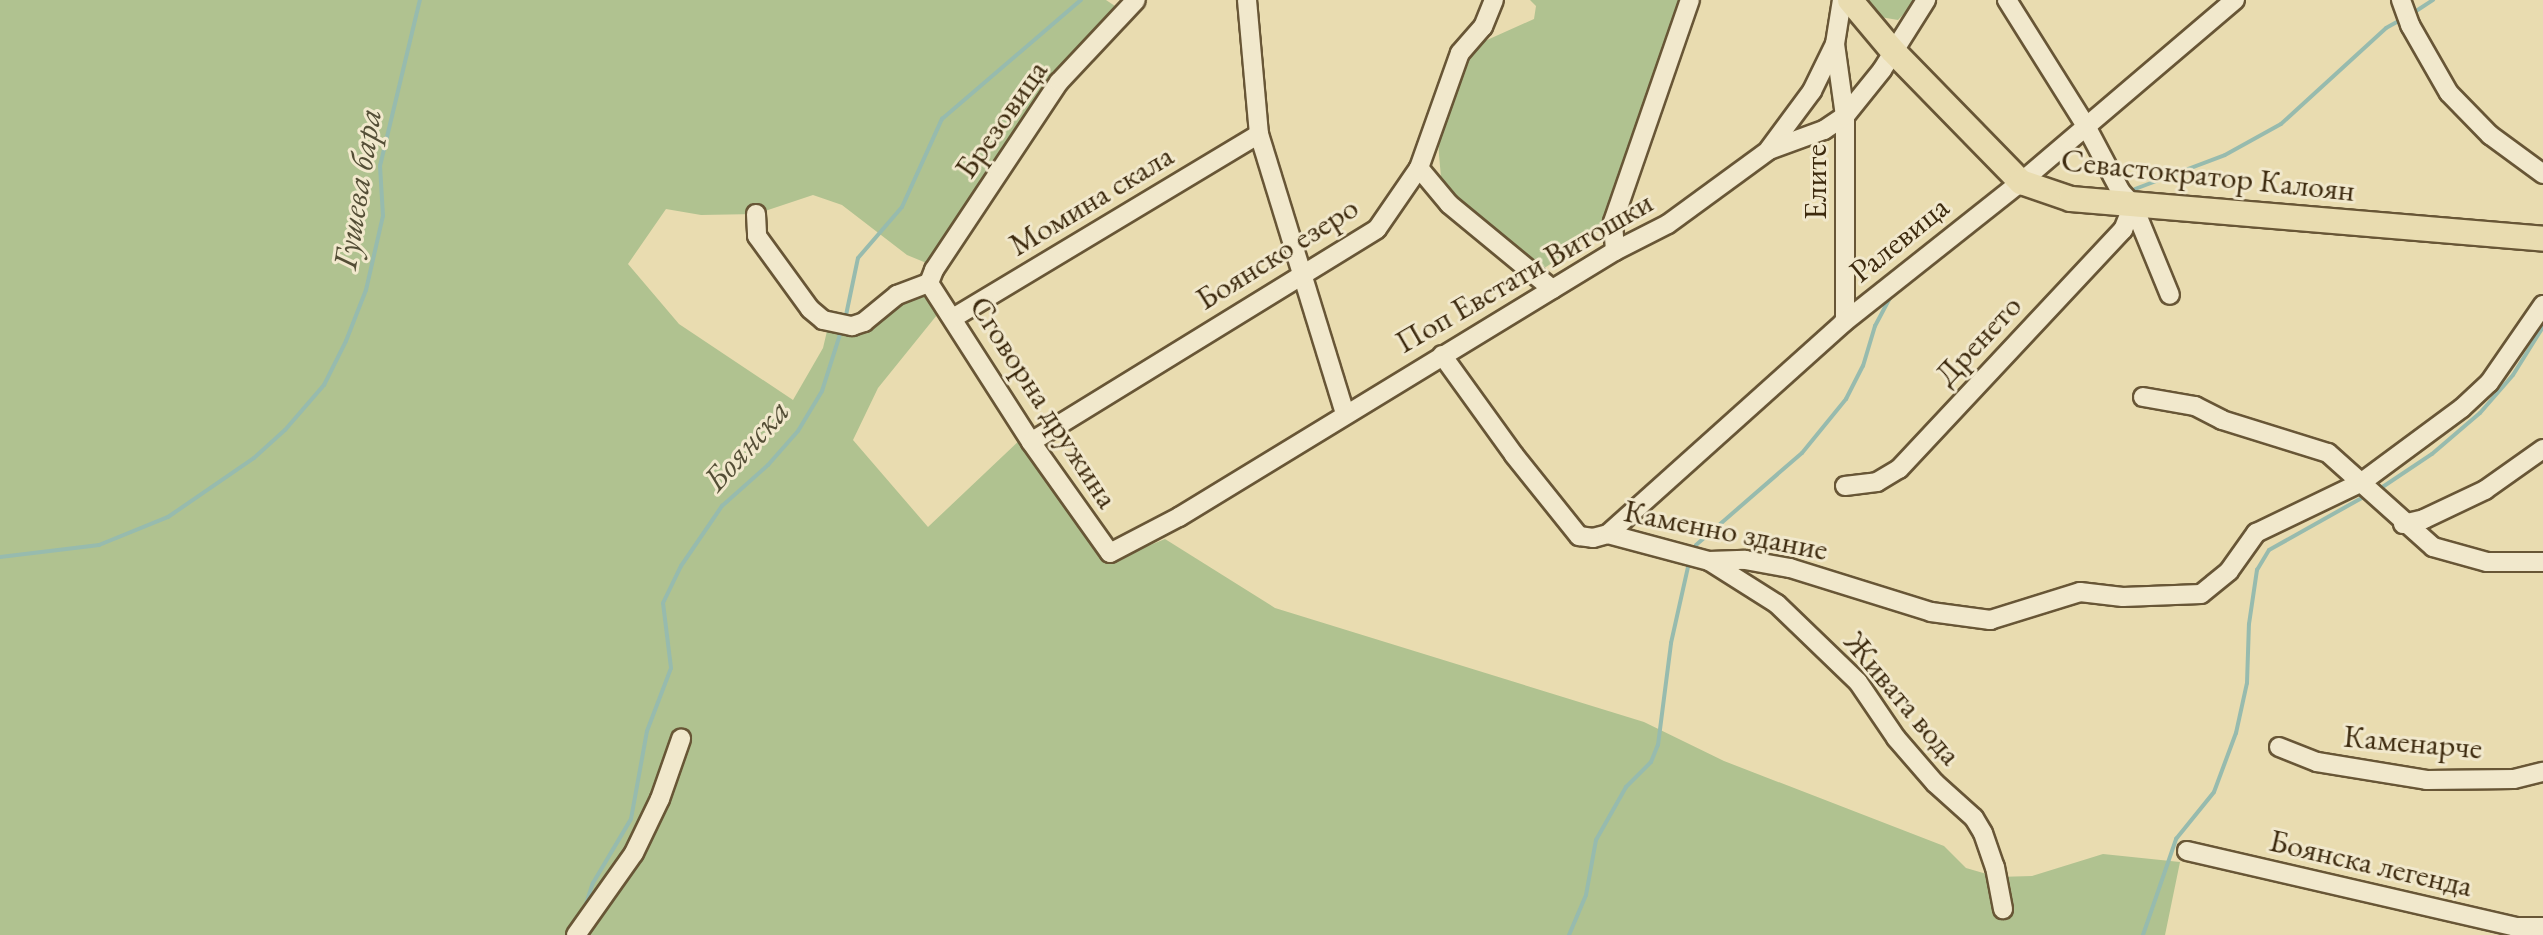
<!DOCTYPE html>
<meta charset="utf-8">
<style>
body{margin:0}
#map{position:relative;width:2543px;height:935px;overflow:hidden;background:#e9dcb0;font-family:"EB Garamond",serif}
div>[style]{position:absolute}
.green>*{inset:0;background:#b0c290}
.stream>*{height:4px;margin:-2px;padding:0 2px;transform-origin:2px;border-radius:2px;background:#97bbae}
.roads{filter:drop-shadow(2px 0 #685636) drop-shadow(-2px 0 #685636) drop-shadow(0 2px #685636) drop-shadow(0 -2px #685636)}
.minor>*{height:18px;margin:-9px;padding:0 9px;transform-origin:9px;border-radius:9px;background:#f1e8cc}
.major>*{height:24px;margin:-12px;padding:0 12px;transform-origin:12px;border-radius:12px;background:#e9dcb0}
span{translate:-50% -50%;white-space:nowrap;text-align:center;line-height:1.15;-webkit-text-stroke:6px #f1e8cc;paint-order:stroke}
.street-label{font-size:32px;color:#3d2a0e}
.water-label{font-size:34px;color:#544e36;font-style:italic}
</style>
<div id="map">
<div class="green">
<div style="clip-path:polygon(0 0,1106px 0,1124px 12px,1059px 82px,934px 270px,924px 262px,907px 255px,842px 205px,813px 195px,756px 214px,701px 215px,666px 209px,628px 264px,679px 324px,793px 400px,823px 348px,827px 331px,870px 330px,922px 290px,941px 310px,878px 388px,853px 440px,928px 527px,1023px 437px,1118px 558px,1165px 539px,1275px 608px,1644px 722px,1724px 761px,1944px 846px,1966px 868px,1997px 877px,2032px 876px,2103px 854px,2180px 862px,2165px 935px,0 935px)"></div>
<div style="clip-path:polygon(1530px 0,1682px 0,1601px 230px,1540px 271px,1455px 197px,1441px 177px,1439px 155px,1438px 134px,1467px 49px,1534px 19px,1536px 6px)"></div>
<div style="clip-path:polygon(1864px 0,1917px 0,1898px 20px,1880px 17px)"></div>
</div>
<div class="stream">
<div style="left:2413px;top:13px;width:24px;rotate:-33deg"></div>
<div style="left:2135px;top:189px;width:96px;rotate:-20.7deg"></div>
<div style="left:2225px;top:155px;width:64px;rotate:-29deg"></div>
<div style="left:2281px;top:124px;width:142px;rotate:-42.4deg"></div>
<div style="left:2386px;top:28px;width:18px;rotate:-29deg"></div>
<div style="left:845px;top:320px;width:63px;rotate:-78.2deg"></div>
<div style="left:858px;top:258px;width:67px;rotate:-49.2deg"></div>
<div style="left:902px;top:207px;width:97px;rotate:-65.6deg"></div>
<div style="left:942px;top:119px;width:183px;rotate:-40.6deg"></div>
<div style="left:2378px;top:490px;width:65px;rotate:-33.7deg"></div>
<div style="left:2432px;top:454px;width:63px;rotate:-40.5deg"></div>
<div style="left:2480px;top:413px;width:50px;rotate:-49deg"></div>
<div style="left:2513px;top:375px;width:57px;rotate:-58deg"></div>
<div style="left:1696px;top:545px;width:140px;rotate:-41deg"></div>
<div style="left:1802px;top:453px;width:70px;rotate:-50.8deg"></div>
<div style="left:1846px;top:399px;width:37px;rotate:-63deg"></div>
<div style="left:1863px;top:366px;width:42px;rotate:-73.3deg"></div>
<div style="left:1875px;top:326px;width:32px;rotate:-62deg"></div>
<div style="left:1890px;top:298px;width:16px;rotate:-43deg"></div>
<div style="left:0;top:557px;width:100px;rotate:-6.9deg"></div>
<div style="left:99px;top:545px;width:74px;rotate:-22.1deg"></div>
<div style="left:168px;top:517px;width:104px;rotate:-34.5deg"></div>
<div style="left:254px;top:458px;width:42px;rotate:-42.1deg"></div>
<div style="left:285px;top:430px;width:60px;rotate:-49.1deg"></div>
<div style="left:324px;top:385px;width:49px;rotate:-63.4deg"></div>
<div style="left:346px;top:341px;width:55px;rotate:-68.6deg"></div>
<div style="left:366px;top:290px;width:76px;rotate:-77.1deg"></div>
<div style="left:383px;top:216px;width:50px;rotate:-93.4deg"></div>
<div style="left:380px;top:166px;width:171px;rotate:-76.5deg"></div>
<div style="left:584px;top:910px;width:28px;rotate:-72deg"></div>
<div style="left:593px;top:883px;width:74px;rotate:-59.3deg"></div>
<div style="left:631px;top:819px;width:89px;rotate:-79.7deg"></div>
<div style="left:647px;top:731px;width:67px;rotate:-69.1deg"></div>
<div style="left:671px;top:668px;width:65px;rotate:-97deg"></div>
<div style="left:663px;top:603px;width:41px;rotate:-64.1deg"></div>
<div style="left:681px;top:566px;width:73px;rotate:-55.7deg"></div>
<div style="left:722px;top:506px;width:62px;rotate:-41.7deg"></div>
<div style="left:768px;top:465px;width:45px;rotate:-48.6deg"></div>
<div style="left:798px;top:431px;width:47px;rotate:-59deg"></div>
<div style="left:822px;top:391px;width:66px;rotate:-72.4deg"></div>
<div style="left:1569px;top:935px;width:43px;rotate:-67deg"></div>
<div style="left:1586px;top:895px;width:56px;rotate:-79.7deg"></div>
<div style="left:1596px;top:840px;width:61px;rotate:-60.5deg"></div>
<div style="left:1626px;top:787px;width:35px;rotate:-45deg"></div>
<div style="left:1651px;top:762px;width:18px;rotate:-68deg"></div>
<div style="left:1658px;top:745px;width:103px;rotate:-82.7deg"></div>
<div style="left:1671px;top:643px;width:78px;rotate:-77.4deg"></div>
<div style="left:2143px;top:935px;width:102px;rotate:-71deg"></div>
<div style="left:2176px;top:839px;width:60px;rotate:-51deg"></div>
<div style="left:2214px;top:792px;width:63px;rotate:-69.6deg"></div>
<div style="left:2236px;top:733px;width:51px;rotate:-77.6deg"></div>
<div style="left:2247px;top:683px;width:59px;rotate:-88.1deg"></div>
<div style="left:2249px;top:624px;width:55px;rotate:-81.6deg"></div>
<div style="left:2257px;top:570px;width:23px;rotate:-59deg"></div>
<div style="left:2269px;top:550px;width:112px;rotate:-29.3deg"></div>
</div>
<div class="roads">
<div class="minor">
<div style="left:1247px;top:0;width:135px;rotate:84.9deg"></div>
<div style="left:1259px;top:134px;width:292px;rotate:72.9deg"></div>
<div style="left:2007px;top:0;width:149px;rotate:57.9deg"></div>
<div style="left:2086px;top:126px;width:75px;rotate:62.1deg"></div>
<div style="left:2121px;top:192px;width:18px;rotate:47deg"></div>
<div style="left:2133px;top:205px;width:97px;rotate:67.7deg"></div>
<div style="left:2401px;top:0;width:27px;rotate:70deg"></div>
<div style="left:2410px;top:25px;width:78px;rotate:60.2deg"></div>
<div style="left:2449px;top:93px;width:59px;rotate:45.7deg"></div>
<div style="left:2490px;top:135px;width:66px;rotate:36.3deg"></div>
<div style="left:1835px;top:44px;width:73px;rotate:82.1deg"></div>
<div style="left:1845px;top:116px;width:205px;rotate:90deg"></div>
<div style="left:1769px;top:149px;width:72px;rotate:-53.4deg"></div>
<div style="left:1812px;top:91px;width:52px;rotate:-63.9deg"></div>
<div style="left:1835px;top:44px;width:45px;rotate:-81deg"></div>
<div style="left:1419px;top:168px;width:47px;rotate:50.2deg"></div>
<div style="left:1449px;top:204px;width:134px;rotate:39.5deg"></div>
<div style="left:756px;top:214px;width:22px;rotate:87deg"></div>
<div style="left:757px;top:236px;width:90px;rotate:54deg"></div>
<div style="left:810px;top:309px;width:17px;rotate:40deg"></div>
<div style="left:823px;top:320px;width:30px;rotate:12deg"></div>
<div style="left:852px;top:326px;width:13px;rotate:-18deg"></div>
<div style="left:864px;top:322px;width:43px;rotate:-39.3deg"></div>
<div style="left:897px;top:295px;width:34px;rotate:-21deg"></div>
<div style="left:1615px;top:251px;width:29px;rotate:-94deg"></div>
<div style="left:1613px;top:222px;width:235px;rotate:-70.9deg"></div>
<div style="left:929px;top:283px;width:189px;rotate:57.3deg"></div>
<div style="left:1031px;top:442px;width:136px;rotate:54.6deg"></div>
<div style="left:1110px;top:553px;width:78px;rotate:-27.6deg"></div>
<div style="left:1179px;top:517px;width:511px;rotate:-31.39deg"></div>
<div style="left:1615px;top:251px;width:59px;rotate:-27deg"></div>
<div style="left:1668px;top:224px;width:125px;rotate:-36.2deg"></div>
<div style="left:1769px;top:150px;width:59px;rotate:-20deg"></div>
<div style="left:1824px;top:130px;width:25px;rotate:-34deg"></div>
<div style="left:1845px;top:116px;width:59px;rotate:-51.2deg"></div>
<div style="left:1882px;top:70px;width:83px;rotate:-57.8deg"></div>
<div style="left:929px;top:283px;width:14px;rotate:-69deg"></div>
<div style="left:934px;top:270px;width:226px;rotate:-56.4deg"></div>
<div style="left:1059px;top:82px;width:112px;rotate:-46.8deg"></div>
<div style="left:953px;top:318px;width:357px;rotate:-31deg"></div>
<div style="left:1442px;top:355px;width:123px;rotate:54.2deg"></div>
<div style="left:1514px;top:455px;width:104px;rotate:51.3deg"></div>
<div style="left:1579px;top:536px;width:14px;rotate:8deg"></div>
<div style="left:1593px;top:538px;width:16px;rotate:-15deg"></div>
<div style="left:1608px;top:534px;width:105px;rotate:15deg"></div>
<div style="left:1709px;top:561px;width:36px;rotate:-2deg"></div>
<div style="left:1745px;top:560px;width:46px;rotate:10.1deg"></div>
<div style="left:1790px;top:568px;width:148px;rotate:17.3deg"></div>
<div style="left:1931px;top:612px;width:60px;rotate:7.7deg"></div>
<div style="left:1990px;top:620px;width:94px;rotate:-17.3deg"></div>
<div style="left:2080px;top:592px;width:43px;rotate:6.6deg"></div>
<div style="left:2123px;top:597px;width:78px;rotate:-2.2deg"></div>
<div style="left:2201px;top:594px;width:36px;rotate:-39deg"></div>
<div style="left:2229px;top:571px;width:47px;rotate:-54.6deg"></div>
<div style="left:2256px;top:533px;width:118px;rotate:-25.7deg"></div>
<div style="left:2362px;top:482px;width:124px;rotate:-36.5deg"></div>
<div style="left:2462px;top:408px;width:37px;rotate:-43deg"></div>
<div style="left:2489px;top:383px;width:95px;rotate:-55.3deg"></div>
<div style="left:2143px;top:397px;width:53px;rotate:9.8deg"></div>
<div style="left:2195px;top:406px;width:30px;rotate:27deg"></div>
<div style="left:2222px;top:420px;width:111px;rotate:17.3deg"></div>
<div style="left:2328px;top:453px;width:141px;rotate:41.8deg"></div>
<div style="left:2433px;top:547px;width:56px;rotate:15.5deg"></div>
<div style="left:2487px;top:562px;width:56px"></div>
<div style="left:1031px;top:442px;width:406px;rotate:-31.6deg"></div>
<div style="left:1377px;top:229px;width:74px;rotate:-55.5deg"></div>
<div style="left:1419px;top:168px;width:122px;rotate:-70.4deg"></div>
<div style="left:1460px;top:53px;width:35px;rotate:-49deg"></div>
<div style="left:1483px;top:27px;width:29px;rotate:-68deg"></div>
<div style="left:1845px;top:486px;width:32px;rotate:-7deg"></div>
<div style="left:1877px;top:482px;width:26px;rotate:-31deg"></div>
<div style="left:1899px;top:469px;width:328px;rotate:-46.9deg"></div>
<div style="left:2123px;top:230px;width:27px;rotate:-68deg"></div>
<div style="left:2403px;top:524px;width:22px;rotate:-13deg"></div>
<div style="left:2424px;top:519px;width:68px;rotate:-25.4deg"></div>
<div style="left:2485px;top:490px;width:71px;rotate:-35.3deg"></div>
<div style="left:1608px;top:534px;width:316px;rotate:-41.9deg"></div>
<div style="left:1843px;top:323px;width:227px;rotate:-38.4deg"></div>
<div style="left:2021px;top:182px;width:281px;rotate:-40.4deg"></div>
<div style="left:1709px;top:561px;width:80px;rotate:32.3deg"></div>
<div style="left:1777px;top:604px;width:112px;rotate:43.9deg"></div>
<div style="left:1858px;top:682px;width:68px;rotate:55.8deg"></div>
<div style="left:1896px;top:738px;width:60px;rotate:49.1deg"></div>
<div style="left:1935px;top:783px;width:52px;rotate:41.9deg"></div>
<div style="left:1974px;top:818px;width:17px;rotate:59deg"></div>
<div style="left:1983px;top:833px;width:36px;rotate:71deg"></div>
<div style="left:1995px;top:867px;width:43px;rotate:79.2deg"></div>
<div style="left:2279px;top:747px;width:41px;rotate:21.5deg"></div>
<div style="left:2317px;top:762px;width:111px;rotate:9.3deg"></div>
<div style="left:2427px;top:780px;width:87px;rotate:-0.7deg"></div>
<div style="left:2514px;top:779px;width:30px;rotate:-14deg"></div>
<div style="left:2187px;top:851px;width:337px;rotate:13deg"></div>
<div style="left:2515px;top:927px;width:28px"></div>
<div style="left:576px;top:935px;width:100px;rotate:-54.7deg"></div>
<div style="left:634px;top:853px;width:60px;rotate:-64.3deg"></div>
<div style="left:660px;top:799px;width:64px;rotate:-70.7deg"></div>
</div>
<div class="major">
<div style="left:1850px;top:0;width:65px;rotate:50deg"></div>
<div style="left:1892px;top:50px;width:185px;rotate:45.7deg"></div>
<div style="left:2021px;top:182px;width:53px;rotate:18.8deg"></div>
<div style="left:2071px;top:199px;width:474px;rotate:4.8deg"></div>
</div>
</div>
<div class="street-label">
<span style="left:1001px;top:119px;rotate:-55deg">Брезовица</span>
<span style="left:2208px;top:175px;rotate:6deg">Севастократор Калоян</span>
<span style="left:1815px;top:182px;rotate:-90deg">Елите</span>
<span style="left:1091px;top:200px;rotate:-31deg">Момина скала</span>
<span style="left:1899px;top:239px;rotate:-39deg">Ралевица</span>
<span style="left:1277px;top:253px;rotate:-32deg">Боянско езеро</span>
<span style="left:1524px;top:272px;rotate:-30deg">Поп Евстати Витошки</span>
<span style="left:1978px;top:340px;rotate:-47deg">Дренето</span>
<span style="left:1044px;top:402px;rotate:57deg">Сговорна дружина</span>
<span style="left:1726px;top:530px;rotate:11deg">Каменно здание</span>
<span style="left:1903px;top:698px;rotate:50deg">Живата вода</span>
<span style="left:2413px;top:742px;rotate:5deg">Каменарче</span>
<span style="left:2371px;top:863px;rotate:13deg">Боянска легенда</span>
</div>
<div class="water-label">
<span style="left:357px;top:189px;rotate:-81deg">Гушева бара</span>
<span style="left:746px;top:445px;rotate:-48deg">Боянска</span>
</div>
</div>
